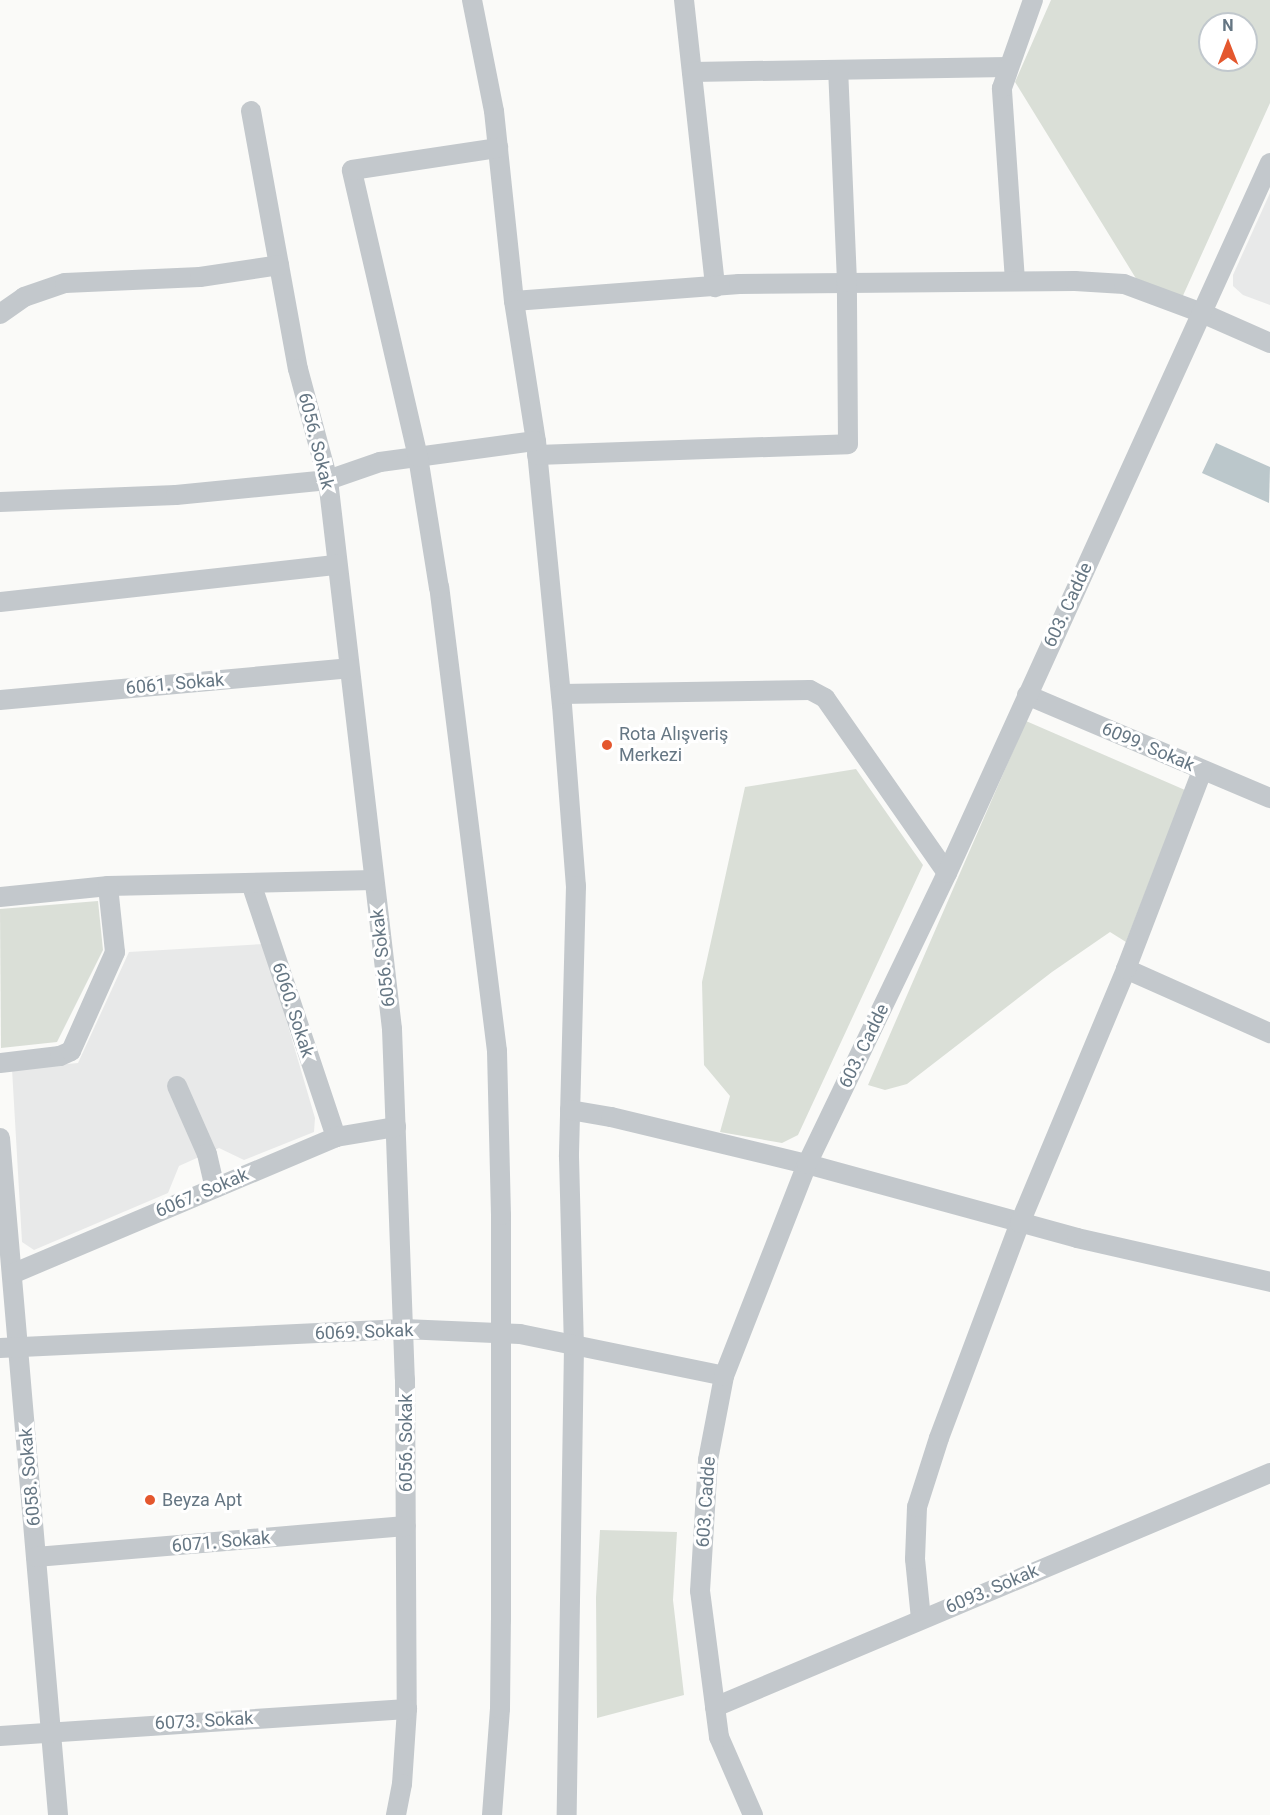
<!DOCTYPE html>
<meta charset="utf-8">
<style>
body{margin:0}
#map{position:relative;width:1270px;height:1815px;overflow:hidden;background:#fafaf8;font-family:Roboto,sans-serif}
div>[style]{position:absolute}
.built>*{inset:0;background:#e8e9e9}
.green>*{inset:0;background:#dadfd7}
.water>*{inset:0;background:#bbc7cb}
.minor>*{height:20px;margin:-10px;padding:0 10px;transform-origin:10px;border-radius:10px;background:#c3c8cc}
.dots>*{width:16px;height:16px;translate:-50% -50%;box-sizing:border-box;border:3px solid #fff;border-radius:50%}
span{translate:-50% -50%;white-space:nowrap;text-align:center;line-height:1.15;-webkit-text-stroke:6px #fff;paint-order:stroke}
.street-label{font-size:18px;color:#657683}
.poi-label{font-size:18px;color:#657683}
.left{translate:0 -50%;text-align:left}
.north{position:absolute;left:1198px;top:12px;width:60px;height:60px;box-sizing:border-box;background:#fff;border:2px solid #c1c8cd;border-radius:50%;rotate:0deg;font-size:16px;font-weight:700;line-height:24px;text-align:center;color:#657683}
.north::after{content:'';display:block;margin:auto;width:21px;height:27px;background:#e4572e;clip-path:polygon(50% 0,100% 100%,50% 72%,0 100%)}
</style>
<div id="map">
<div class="built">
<div style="clip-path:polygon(1270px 193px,1270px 305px,1243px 295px,1233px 286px,1233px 275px)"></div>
<div style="clip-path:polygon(264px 944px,315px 1118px,314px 1132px,244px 1160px,219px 1148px,179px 1166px,168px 1193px,34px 1250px,22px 1242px,12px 1069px,78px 1063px,129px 952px)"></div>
</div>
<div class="green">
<div style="clip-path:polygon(evenodd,1051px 0,1270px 0,1270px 103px,1181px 300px,1140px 285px,1015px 82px,1051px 0,1210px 24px,1246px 24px,1246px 60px,1210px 60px,1210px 24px)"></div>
<div style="clip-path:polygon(1026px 721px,1185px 790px,1126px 942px,1110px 932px,1052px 972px,907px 1084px,885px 1090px,868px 1085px)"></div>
<div style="clip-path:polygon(856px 769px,923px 865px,798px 1135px,782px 1143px,720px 1132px,730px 1096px,704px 1065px,702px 982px,745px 787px)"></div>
<div style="clip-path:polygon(98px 901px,103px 950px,57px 1042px,1px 1048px,0 909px)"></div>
<div style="clip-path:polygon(600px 1530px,677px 1532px,673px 1600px,684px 1695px,597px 1718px,596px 1597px)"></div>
</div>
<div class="water">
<div style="clip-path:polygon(1216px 443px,1270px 467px,1269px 503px,1202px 473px)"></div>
</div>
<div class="minor">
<div style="left:472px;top:0;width:113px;rotate:78.8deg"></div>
<div style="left:494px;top:111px;width:191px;rotate:84deg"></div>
<div style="left:514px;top:301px;width:142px;rotate:81.1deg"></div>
<div style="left:536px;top:441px;width:265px;rotate:84.4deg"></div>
<div style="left:562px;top:705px;width:182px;rotate:85.6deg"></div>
<div style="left:576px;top:886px;width:271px;rotate:91.5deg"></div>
<div style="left:569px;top:1157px;width:189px;rotate:88.5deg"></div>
<div style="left:574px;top:1346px;width:469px;rotate:90.9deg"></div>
<div style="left:684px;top:0;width:289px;rotate:83.8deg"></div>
<div style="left:692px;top:72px;width:316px;rotate:-0.9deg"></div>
<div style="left:251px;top:111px;width:262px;rotate:79.7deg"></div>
<div style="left:298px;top:369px;width:115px;rotate:74.9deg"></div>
<div style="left:328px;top:480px;width:553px;rotate:83.35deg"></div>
<div style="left:392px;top:1029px;width:350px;rotate:87.9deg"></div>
<div style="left:405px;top:1379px;width:330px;rotate:89.7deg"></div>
<div style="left:407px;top:1709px;width:75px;rotate:93.8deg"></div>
<div style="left:402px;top:1784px;width:32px;rotate:101deg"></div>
<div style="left:1015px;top:281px;width:193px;rotate:-93.9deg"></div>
<div style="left:1002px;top:88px;width:93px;rotate:-70.6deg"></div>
<div style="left:514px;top:301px;width:226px;rotate:-4.3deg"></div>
<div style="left:739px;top:284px;width:336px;rotate:-0.5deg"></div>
<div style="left:1075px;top:281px;width:49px;rotate:3.5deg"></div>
<div style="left:1124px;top:284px;width:83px;rotate:20.4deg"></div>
<div style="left:1202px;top:313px;width:74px;rotate:23.8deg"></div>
<div style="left:0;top:314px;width:29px;rotate:-35deg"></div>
<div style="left:24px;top:297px;width:43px;rotate:-18.9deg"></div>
<div style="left:65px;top:283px;width:135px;rotate:-2.5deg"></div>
<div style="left:200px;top:277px;width:80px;rotate:-8.6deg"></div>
<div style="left:537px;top:455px;width:311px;rotate:-2deg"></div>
<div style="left:848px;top:444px;width:162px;rotate:-90.4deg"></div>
<div style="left:847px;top:282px;width:212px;rotate:-92.4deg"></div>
<div style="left:0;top:502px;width:176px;rotate:-2.3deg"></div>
<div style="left:176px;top:495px;width:153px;rotate:-5.6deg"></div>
<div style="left:328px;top:480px;width:55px;rotate:-19.1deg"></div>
<div style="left:380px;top:462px;width:157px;rotate:-7.7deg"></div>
<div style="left:0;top:602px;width:339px;rotate:-6.3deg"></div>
<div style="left:561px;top:694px;width:249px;rotate:-0.9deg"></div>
<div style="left:810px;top:690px;width:17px;rotate:28deg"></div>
<div style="left:825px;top:698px;width:213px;rotate:55.1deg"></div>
<div style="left:1027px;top:695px;width:264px;rotate:23deg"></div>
<div style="left:0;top:700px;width:350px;rotate:-5.2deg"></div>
<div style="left:251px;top:883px;width:268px;rotate:71.5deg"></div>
<div style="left:0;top:897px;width:109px;rotate:-5.8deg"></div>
<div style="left:108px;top:886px;width:266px;rotate:-1.3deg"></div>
<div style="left:1126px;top:969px;width:158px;rotate:24deg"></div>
<div style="left:0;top:1063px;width:60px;rotate:-6.7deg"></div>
<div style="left:60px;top:1056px;width:12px;rotate:-24deg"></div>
<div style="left:71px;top:1051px;width:108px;rotate:-66deg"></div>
<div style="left:115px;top:952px;width:66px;rotate:-96.1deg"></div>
<div style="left:177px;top:1086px;width:74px;rotate:66.2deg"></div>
<div style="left:207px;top:1154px;width:35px;rotate:77deg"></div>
<div style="left:570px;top:1110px;width:42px;rotate:9.7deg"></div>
<div style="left:611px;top:1117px;width:202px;rotate:13.5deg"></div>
<div style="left:807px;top:1164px;width:280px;rotate:15.3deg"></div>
<div style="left:1077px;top:1238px;width:198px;rotate:12.8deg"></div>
<div style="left:0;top:1138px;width:679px;rotate:85.1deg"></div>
<div style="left:12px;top:1274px;width:352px;rotate:-22.9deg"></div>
<div style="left:336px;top:1137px;width:61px;rotate:-9.5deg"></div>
<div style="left:0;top:1348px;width:404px;rotate:-2.7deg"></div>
<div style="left:404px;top:1329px;width:116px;rotate:2.5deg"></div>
<div style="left:520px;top:1334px;width:208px;rotate:11.6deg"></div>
<div style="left:36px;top:1557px;width:371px;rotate:-4.8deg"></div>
<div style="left:921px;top:1619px;width:60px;rotate:-95.7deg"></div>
<div style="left:915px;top:1559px;width:52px;rotate:-87.8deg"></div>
<div style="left:917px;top:1507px;width:72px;rotate:-72.3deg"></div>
<div style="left:939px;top:1438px;width:230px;rotate:-69.4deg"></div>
<div style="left:1020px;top:1223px;width:275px;rotate:-67.3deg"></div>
<div style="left:1126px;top:969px;width:212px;rotate:-69deg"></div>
<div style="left:715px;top:1707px;width:602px;rotate:-22.86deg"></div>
<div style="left:0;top:1736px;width:408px;rotate:-3.8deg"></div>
<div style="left:492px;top:1815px;width:106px;rotate:-85.7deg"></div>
<div style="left:500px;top:1709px;width:89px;rotate:-89.4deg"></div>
<div style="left:501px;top:1620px;width:405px;rotate:-90deg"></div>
<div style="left:501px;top:1215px;width:164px;rotate:-91.4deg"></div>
<div style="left:497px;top:1051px;width:467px;rotate:-97.1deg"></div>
<div style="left:439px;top:588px;width:133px;rotate:-99.1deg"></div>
<div style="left:418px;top:457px;width:294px;rotate:-103deg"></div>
<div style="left:352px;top:170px;width:148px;rotate:-8.6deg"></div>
<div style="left:753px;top:1815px;width:85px;rotate:-113.6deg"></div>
<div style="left:719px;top:1737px;width:147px;rotate:-97.4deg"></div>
<div style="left:700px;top:1591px;width:131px;rotate:-86.5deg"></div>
<div style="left:708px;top:1460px;width:86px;rotate:-79.2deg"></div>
<div style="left:724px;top:1376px;width:228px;rotate:-68.6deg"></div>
<div style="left:807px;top:1164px;width:323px;rotate:-64.3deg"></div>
<div style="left:947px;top:873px;width:780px;rotate:-65.54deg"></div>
</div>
<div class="dots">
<div style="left:607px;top:745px;background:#e4572e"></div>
<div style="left:150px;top:1500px;background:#e4572e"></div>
</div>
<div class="street-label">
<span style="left:316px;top:441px;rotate:76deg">6056. Sokak</span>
<span style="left:1068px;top:605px;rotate:-65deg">603. Cadde</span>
<span style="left:175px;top:684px;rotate:-5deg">6061. Sokak</span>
<span style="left:1148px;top:747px;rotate:23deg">6099. Sokak</span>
<span style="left:383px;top:958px;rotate:-97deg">6056. Sokak</span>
<span style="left:293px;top:1010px;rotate:72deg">6060. Sokak</span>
<span style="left:864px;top:1046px;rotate:-64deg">603. Cadde</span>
<span style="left:202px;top:1193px;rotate:-23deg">6067. Sokak</span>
<span style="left:364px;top:1332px;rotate:-2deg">6069. Sokak</span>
<span style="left:406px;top:1443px;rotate:-90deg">6056. Sokak</span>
<span style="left:30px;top:1477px;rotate:-95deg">6058. Sokak</span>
<span style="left:706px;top:1502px;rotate:-86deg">603. Cadde</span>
<span style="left:221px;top:1542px;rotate:-5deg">6071. Sokak</span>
<span style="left:992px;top:1589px;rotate:-23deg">6093. Sokak</span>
<span style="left:204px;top:1721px;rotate:-3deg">6073. Sokak</span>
</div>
<div class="poi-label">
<span class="left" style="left:619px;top:745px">Rota Alışveriş<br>Merkezi</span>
<span class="left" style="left:162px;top:1500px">Beyza Apt</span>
</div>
<div class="north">N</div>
</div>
